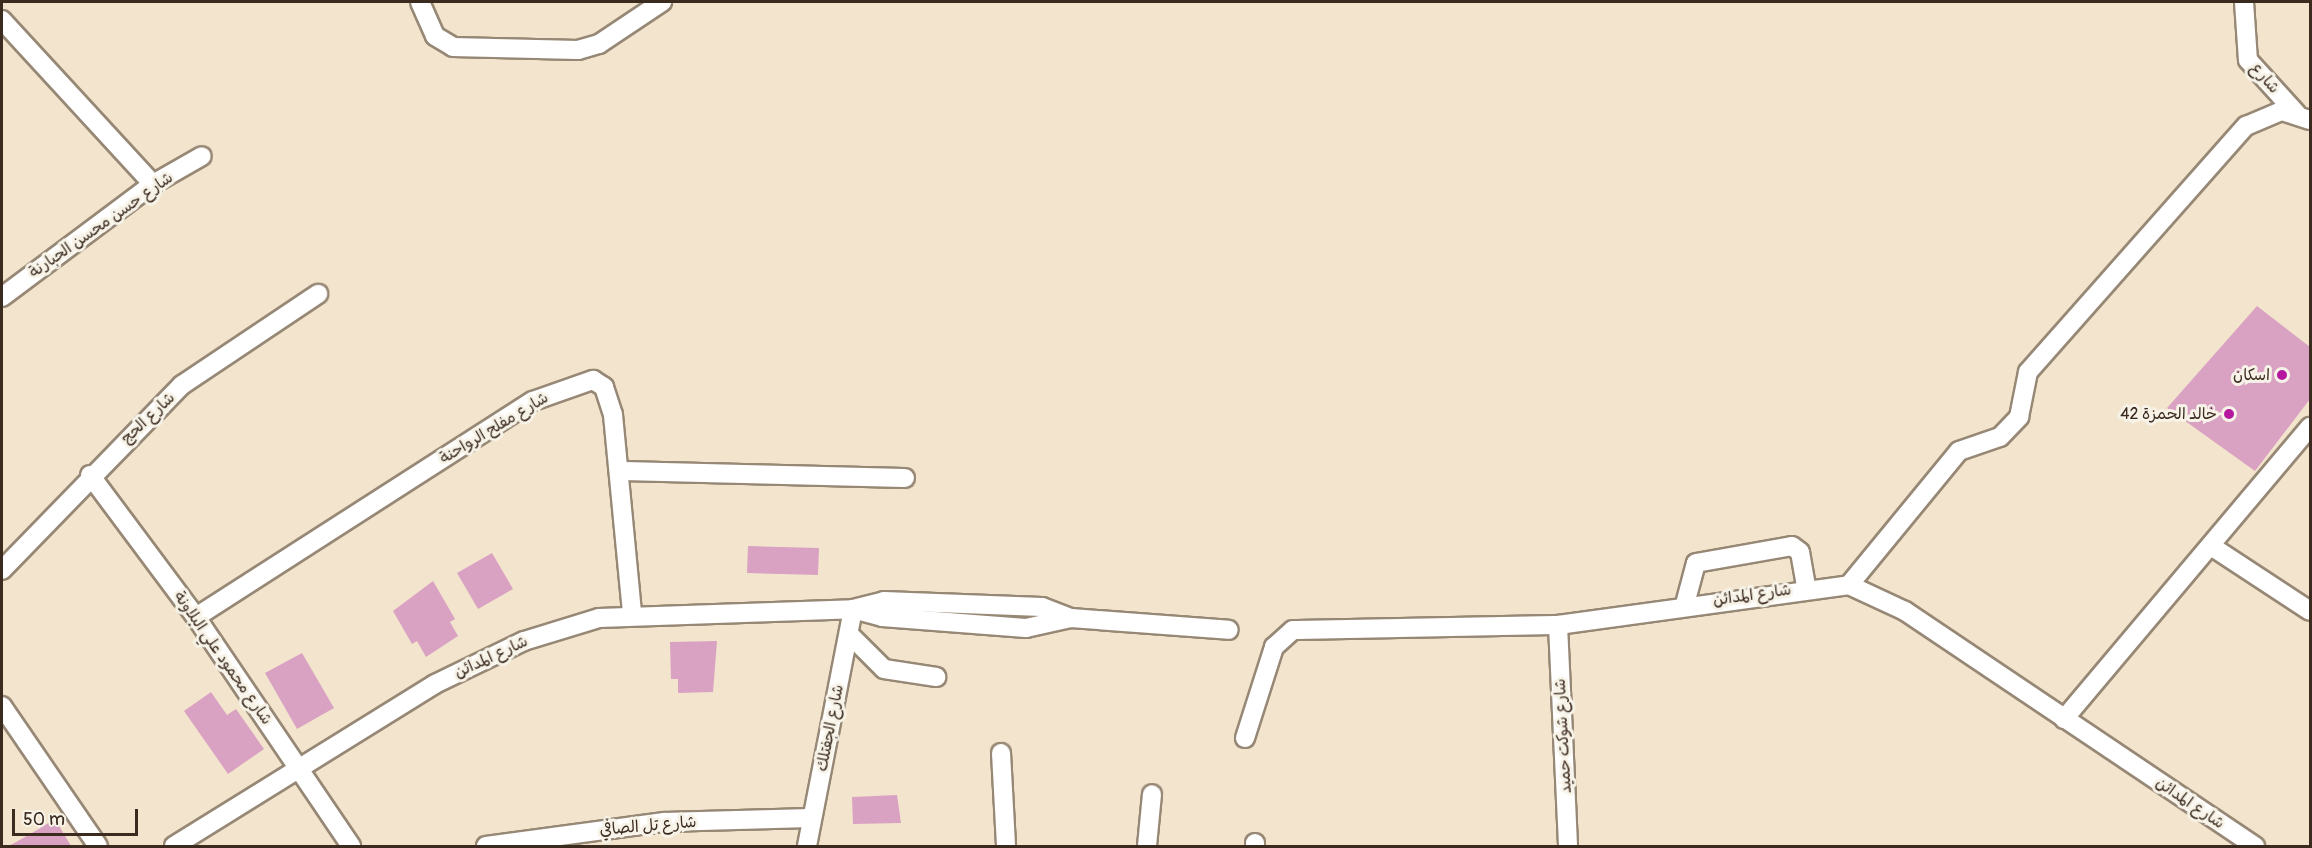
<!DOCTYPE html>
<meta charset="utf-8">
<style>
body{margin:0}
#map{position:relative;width:2312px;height:848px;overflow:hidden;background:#f3e5cd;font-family:Pangolin,"Playpen Sans Arabic",sans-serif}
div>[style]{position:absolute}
.building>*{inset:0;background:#d9a1c2}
.roads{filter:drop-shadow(2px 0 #978876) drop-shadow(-2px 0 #978876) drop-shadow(0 2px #978876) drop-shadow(0 -2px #978876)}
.minor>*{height:18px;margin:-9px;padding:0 9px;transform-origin:9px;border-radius:9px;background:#fff}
.dots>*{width:16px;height:16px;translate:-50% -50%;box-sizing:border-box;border:3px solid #f7f3e8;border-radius:50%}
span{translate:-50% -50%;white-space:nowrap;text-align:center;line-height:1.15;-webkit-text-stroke:6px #f7f3e8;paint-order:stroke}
.street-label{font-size:16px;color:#3b2a1e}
.poi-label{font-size:16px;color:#3b2a1e}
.right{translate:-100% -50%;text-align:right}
.frame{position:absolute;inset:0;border:3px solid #3b2a1e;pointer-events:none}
.scale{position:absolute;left:12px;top:809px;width:126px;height:27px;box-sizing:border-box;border:3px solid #3b2a1e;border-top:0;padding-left:8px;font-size:18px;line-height:21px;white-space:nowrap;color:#3b2a1e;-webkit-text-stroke:4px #f7f3e8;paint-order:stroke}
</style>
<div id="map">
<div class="building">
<div style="clip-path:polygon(2257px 306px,2310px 347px,2310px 399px,2255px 471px,2167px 408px)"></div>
<div style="clip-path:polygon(748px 546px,819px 548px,818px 575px,747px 573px)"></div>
<div style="clip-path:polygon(492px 553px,513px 589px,478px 609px,457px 573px)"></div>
<div style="clip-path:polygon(433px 581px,455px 619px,450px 622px,458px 636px,426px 657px,417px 641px,412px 644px,393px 611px)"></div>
<div style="clip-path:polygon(717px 641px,713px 692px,678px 693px,678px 679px,671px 679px,670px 642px)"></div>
<div style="clip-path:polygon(302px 653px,334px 708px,297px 729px,265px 673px)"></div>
<div style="clip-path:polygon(211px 692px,227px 715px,236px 709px,264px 749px,228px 774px,184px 711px)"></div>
<div style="clip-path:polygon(897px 795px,901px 823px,853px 824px,852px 797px)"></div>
<div style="clip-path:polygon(55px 819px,71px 846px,9px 846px,32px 833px)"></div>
</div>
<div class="roads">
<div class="minor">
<div style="left:420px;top:2px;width:37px;rotate:66deg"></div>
<div style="left:435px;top:36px;width:21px;rotate:31deg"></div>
<div style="left:453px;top:47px;width:125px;rotate:1.4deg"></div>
<div style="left:578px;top:50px;width:22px;rotate:-16deg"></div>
<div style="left:599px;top:44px;width:76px;rotate:-33.7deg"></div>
<div style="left:2244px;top:2px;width:58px;rotate:86.1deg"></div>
<div style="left:2248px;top:60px;width:72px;rotate:47.8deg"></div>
<div style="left:2px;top:20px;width:223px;rotate:47.4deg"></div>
<div style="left:2px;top:297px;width:189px;rotate:-36.8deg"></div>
<div style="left:153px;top:184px;width:56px;rotate:-29.7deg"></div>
<div style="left:622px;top:471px;width:283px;rotate:1.4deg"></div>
<div style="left:90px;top:475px;width:177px;rotate:53.3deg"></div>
<div style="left:196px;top:617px;width:277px;rotate:55.9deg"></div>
<div style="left:2211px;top:546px;width:118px;rotate:33.3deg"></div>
<div style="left:2px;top:570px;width:258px;rotate:-45.8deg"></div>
<div style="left:182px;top:385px;width:164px;rotate:-33.8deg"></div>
<div style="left:1849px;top:585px;width:173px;rotate:-50.6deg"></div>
<div style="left:1959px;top:451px;width:43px;rotate:-18.9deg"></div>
<div style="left:2000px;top:437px;width:28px;rotate:-46deg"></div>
<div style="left:2019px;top:417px;width:46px;rotate:-78.7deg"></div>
<div style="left:2028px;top:372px;width:329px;rotate:-48.5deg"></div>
<div style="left:2246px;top:126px;width:39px;rotate:-23deg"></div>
<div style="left:2282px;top:111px;width:29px;rotate:18deg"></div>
<div style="left:1685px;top:604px;width:42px;rotate:-75deg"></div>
<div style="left:1696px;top:563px;width:97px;rotate:-10deg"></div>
<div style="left:1792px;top:546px;width:10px;rotate:37deg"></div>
<div style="left:1800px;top:552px;width:36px;rotate:80deg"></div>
<div style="left:853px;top:609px;width:30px;rotate:15deg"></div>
<div style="left:882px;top:617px;width:144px;rotate:4.4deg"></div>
<div style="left:1026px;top:628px;width:46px;rotate:-12.5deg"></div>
<div style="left:196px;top:617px;width:400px;rotate:-32.7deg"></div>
<div style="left:533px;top:401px;width:64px;rotate:-19.3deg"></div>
<div style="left:593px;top:380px;width:13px;rotate:32deg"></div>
<div style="left:604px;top:387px;width:29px;rotate:72deg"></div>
<div style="left:613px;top:415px;width:200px;rotate:84.5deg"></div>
<div style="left:1558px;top:625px;width:221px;rotate:87.4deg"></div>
<div style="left:849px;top:634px;width:49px;rotate:45deg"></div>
<div style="left:884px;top:669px;width:53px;rotate:8.7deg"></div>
<div style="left:2px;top:706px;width:170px;rotate:55.6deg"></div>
<div style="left:2064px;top:719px;width:382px;rotate:-49.9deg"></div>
<div style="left:1245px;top:738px;width:96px;rotate:-72.3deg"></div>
<div style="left:1274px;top:647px;width:25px;rotate:-42deg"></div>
<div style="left:1293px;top:630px;width:265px;rotate:-1.1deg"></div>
<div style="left:1558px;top:625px;width:294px;rotate:-7.8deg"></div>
<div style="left:1849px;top:585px;width:62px;rotate:24.9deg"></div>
<div style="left:1905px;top:611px;width:422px;rotate:33.9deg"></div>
<div style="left:1001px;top:753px;width:93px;rotate:86.9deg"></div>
<div style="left:1255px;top:843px;width:3px;rotate:90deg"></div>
<div style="left:174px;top:846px;width:307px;rotate:-31.8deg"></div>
<div style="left:435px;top:684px;width:99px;rotate:-25.8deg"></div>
<div style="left:524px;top:641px;width:78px;rotate:-17deg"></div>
<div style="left:599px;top:618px;width:254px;rotate:-2deg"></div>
<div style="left:853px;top:609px;width:32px;rotate:-14deg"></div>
<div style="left:884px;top:601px;width:158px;rotate:2.2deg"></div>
<div style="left:1042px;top:607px;width:31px;rotate:21deg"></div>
<div style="left:1071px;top:618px;width:158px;rotate:4.3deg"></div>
<div style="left:486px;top:846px;width:180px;rotate:-7.7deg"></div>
<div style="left:664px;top:822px;width:147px;rotate:-1.6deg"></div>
<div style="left:807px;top:846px;width:241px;rotate:-79deg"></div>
<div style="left:1147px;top:846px;width:52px;rotate:-84.5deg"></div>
</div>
</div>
<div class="dots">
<div style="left:2282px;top:375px;background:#b5179e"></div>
<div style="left:2229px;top:414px;background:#b5179e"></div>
</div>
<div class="street-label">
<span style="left:2265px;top:78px;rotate:49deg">شارع</span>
<span style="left:101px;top:225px;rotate:-35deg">شارع حسن محسن الحبارنة</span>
<span style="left:148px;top:418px;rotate:-43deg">شارع الحج</span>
<span style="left:494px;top:428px;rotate:-31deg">شارع مفلح الرواحنة</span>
<span style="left:1752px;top:595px;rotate:-8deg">شارع المدائن</span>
<span style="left:491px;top:657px;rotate:-25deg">شارع المدائن</span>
<span style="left:223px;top:658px;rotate:55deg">شارع محمود علي البلاونة</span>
<span style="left:830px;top:728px;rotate:-79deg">شارع الجفتلك</span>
<span style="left:1563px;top:736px;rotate:-93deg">شارع شوكت حميد</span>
<span style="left:2190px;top:803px;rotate:34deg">شارع المدائن</span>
<span style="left:648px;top:826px;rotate:-5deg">شارع تل الصافي</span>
</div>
<div class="poi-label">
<span class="right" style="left:2270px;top:375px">اسكان</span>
<span class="right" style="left:2217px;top:414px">خالد الحمزة 42</span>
</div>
<div class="frame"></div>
<div class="scale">50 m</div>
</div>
